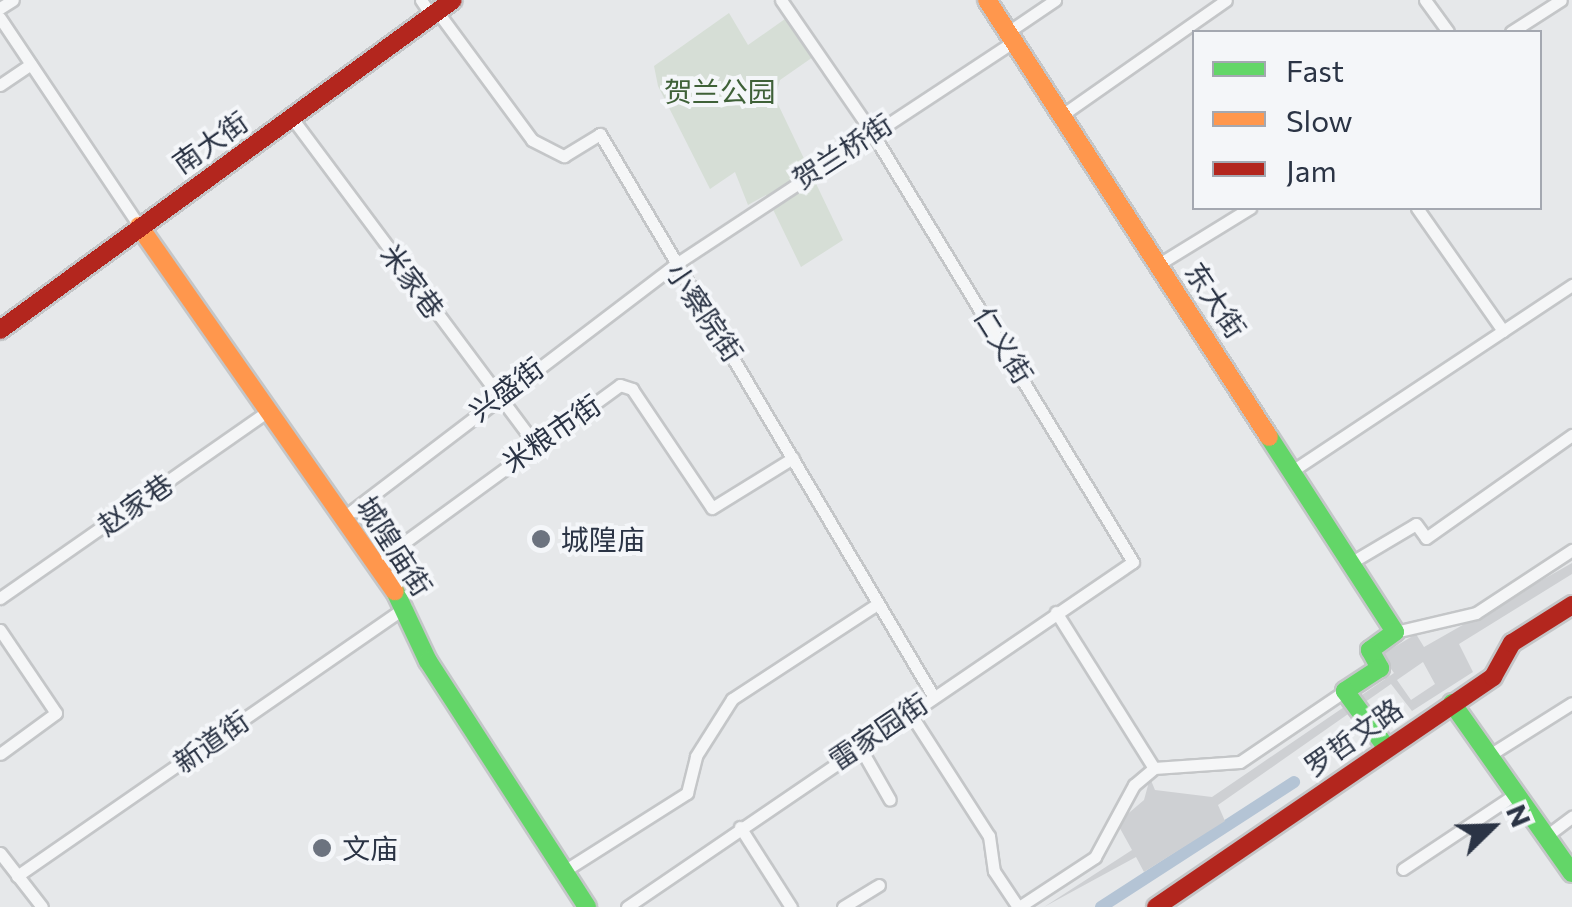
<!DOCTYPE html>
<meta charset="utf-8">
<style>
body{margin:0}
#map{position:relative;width:1572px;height:907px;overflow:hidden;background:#e6e8ea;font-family:Commissioner,"Noto Sans SC",sans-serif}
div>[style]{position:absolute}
.green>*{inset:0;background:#d6ded6}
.canal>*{height:12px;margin:-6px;padding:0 6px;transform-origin:6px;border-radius:6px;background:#b4c4d5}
.building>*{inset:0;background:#ced0d3}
.roads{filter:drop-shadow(2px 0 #c4c6c8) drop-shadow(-2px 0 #c4c6c8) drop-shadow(0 2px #c4c6c8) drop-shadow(0 -2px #c4c6c8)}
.street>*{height:11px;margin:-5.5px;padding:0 5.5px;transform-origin:5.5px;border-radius:5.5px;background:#f5f6f7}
.fast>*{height:18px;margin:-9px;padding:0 9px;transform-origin:9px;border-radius:9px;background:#63d668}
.slow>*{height:18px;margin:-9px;padding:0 9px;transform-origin:9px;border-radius:9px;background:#ff974d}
.jam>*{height:18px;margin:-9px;padding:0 9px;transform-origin:9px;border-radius:9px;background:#b3261e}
.dots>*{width:28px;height:28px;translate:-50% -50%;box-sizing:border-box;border:5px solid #f4f6f9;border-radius:50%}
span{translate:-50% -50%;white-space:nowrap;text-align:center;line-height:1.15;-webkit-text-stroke:8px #f4f6f9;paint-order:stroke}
.park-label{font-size:28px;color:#3f6138}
.street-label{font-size:28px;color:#2b3445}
.poi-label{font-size:28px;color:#2b3445}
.left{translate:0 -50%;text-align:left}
.legend{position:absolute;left:1192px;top:30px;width:350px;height:180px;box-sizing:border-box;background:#f4f6f9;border:2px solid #a4a8b1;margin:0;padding:12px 18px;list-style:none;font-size:30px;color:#2b3445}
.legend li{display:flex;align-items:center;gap:20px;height:50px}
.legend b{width:50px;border:2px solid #a4a8b1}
.north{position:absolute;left:1442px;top:777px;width:100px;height:100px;-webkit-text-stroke:8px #f4f6f9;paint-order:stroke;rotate:67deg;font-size:28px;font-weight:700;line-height:40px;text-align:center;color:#2b3445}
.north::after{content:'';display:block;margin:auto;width:35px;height:45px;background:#2b3445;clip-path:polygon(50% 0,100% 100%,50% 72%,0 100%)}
</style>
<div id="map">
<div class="green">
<div style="clip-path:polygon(729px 13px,748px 45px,785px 19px,813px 57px,780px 80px,775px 98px,843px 240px,801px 267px,766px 195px,748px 205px,735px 172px,710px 189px,658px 86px,654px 66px)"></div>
</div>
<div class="canal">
<div style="left:1101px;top:907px;width:230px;rotate:-32.9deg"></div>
</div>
<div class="building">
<div style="clip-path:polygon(evenodd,1572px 563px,1572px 574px,1459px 644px,1473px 672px,1412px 711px,1391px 684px,1218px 805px,1225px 821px,1144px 872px,1136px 857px,1044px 907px,1132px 850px,1117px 823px,1144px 800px,1150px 778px,1155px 790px,1212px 797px,1394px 673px,1381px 655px,1416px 634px,1424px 647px,1572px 563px,1423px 662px,1435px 684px,1411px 700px,1397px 680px,1423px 662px)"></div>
</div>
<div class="roads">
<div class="street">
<div style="left:421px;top:0;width:18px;rotate:56deg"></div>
<div style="left:1425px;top:0;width:39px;rotate:54deg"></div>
<div style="left:0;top:8px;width:15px;rotate:-32deg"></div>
<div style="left:437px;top:11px;width:160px;rotate:53.6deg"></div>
<div style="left:532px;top:140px;width:36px;rotate:27deg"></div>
<div style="left:564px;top:156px;width:42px;rotate:-31.4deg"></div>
<div style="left:600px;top:134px;width:651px;rotate:59.34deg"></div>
<div style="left:0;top:18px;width:250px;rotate:56.2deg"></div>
<div style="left:1008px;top:32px;width:57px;rotate:-34.2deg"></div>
<div style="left:1511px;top:32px;width:59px;rotate:-32.6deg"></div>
<div style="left:0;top:85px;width:37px;rotate:-34deg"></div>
<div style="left:1062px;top:115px;width:200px;rotate:-35deg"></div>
<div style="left:292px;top:118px;width:407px;rotate:53.3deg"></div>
<div style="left:1417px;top:208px;width:150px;rotate:55deg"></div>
<div style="left:1159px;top:264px;width:107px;rotate:-31.6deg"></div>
<div style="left:1295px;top:469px;width:333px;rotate:-33.6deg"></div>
<div style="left:344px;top:517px;width:414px;rotate:-37.3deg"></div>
<div style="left:673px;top:266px;width:409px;rotate:-33.4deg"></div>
<div style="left:1352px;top:562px;width:74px;rotate:-30.7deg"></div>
<div style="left:1416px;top:524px;width:17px;rotate:54deg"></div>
<div style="left:1426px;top:538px;width:179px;rotate:-35.2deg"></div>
<div style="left:376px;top:563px;width:302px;rotate:-36.1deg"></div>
<div style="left:620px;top:385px;width:13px;rotate:18deg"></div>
<div style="left:632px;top:389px;width:143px;rotate:56.1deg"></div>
<div style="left:712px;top:508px;width:95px;rotate:-31.7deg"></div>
<div style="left:0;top:598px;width:330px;rotate:-34.9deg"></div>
<div style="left:1056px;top:612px;width:184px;rotate:57.9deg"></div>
<div style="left:0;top:630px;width:100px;rotate:56deg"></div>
<div style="left:56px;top:713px;width:69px;rotate:143.8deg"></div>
<div style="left:1395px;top:632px;width:83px;rotate:-13.2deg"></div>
<div style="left:1476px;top:613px;width:115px;rotate:-33.3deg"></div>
<div style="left:908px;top:710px;width:150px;rotate:57.3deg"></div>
<div style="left:989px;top:836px;width:35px;rotate:82deg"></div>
<div style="left:994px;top:871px;width:43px;rotate:56.3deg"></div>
<div style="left:858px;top:744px;width:64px;rotate:60.3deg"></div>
<div style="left:1488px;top:756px;width:99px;rotate:-32.2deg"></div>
<div style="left:740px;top:827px;width:95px;rotate:57.5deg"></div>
<div style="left:1545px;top:837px;width:34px;rotate:-37deg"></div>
<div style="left:0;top:853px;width:68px;rotate:52.1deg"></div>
<div style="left:1403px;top:869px;width:133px;rotate:-33.7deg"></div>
<div style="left:564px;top:871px;width:146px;rotate:-32.4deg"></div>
<div style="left:687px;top:793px;width:38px;rotate:-76deg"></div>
<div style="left:696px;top:756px;width:67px;rotate:-57.7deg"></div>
<div style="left:732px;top:699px;width:173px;rotate:-33.2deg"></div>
<div style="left:17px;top:876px;width:473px;rotate:-34.7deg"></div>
<div style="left:627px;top:907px;width:612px;rotate:-34.29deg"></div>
<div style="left:1133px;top:562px;width:504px;rotate:-121.29deg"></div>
<div style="left:871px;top:131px;width:159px;rotate:-124.5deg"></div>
<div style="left:843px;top:907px;width:42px;rotate:-31.4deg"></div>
<div style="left:1019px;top:907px;width:91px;rotate:-33.3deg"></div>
<div style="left:1095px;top:857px;width:82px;rotate:-61.6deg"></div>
<div style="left:1134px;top:785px;width:26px;rotate:-40deg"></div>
<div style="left:1154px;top:768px;width:86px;rotate:-4deg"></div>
<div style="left:1240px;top:762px;width:127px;rotate:-34.1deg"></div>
</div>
<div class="fast">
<div style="left:1269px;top:437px;width:232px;rotate:57.1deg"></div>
<div style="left:1395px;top:632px;width:31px;rotate:144deg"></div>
<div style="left:1370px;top:650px;width:21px;rotate:61deg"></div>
<div style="left:1380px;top:668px;width:42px;rotate:146.7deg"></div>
<div style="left:1345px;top:691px;width:69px;rotate:53.8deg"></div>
<div style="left:395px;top:591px;width:77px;rotate:64.8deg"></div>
<div style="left:428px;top:661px;width:293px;rotate:57.1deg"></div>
<div style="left:1452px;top:703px;width:208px;rotate:54.8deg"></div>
</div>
<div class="slow">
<div style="left:987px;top:0;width:520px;rotate:57.17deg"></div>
<div style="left:139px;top:226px;width:446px;rotate:55deg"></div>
</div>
<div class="jam">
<div style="left:0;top:330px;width:560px;rotate:-36.07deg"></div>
<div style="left:1156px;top:907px;width:408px;rotate:-34.3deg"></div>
<div style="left:1493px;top:677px;width:39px;rotate:-61deg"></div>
<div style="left:1512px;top:643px;width:71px;rotate:-32.3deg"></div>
</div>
</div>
<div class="dots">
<div style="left:541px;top:539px;background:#6c737f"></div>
<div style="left:322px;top:848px;background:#6c737f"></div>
</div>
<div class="park-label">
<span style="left:720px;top:91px">贺兰公园</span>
</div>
<div class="street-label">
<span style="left:210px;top:142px;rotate:-35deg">南大街</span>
<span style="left:842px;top:151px;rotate:-33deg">贺兰桥街</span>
<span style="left:413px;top:281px;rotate:53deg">米家巷</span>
<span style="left:1216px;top:300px;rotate:56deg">东大街</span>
<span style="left:705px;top:312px;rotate:56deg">小察院街</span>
<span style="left:1004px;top:345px;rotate:58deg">仁义街</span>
<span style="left:506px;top:389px;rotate:-37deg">兴盛街</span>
<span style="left:551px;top:433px;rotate:-35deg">米粮市街</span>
<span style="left:135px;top:504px;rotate:-35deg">赵家巷</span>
<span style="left:395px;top:546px;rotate:57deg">城隍庙街</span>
<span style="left:878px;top:731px;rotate:-34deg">雷家园街</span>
<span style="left:1353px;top:737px;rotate:-35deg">罗哲文路</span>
<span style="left:211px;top:741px;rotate:-35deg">新道街</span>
</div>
<div class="poi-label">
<span class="left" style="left:561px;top:539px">城隍庙</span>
<span class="left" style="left:342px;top:848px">文庙</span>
</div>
<ul class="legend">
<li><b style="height:12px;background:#63d668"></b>Fast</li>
<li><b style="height:12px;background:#ff974d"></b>Slow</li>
<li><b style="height:12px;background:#b3261e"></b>Jam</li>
</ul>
<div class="north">N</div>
</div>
